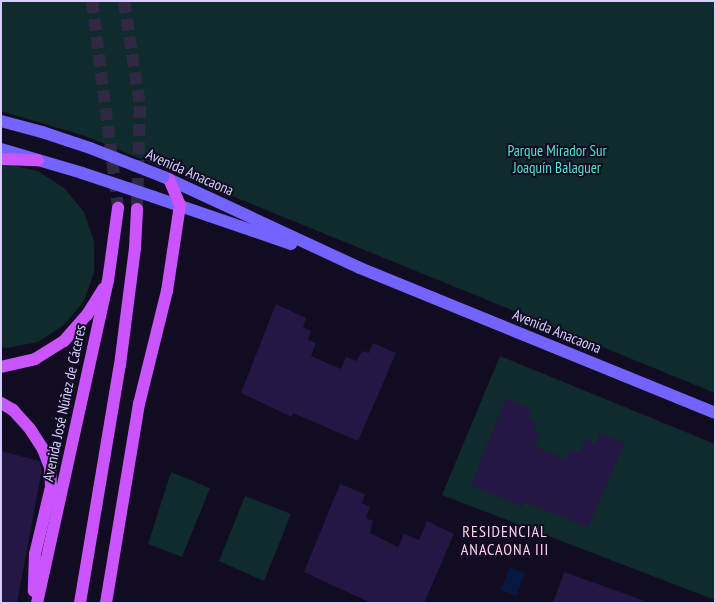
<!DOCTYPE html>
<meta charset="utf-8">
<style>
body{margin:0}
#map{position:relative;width:716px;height:604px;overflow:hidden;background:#110c22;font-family:"PT Sans Narrow",sans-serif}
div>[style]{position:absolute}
.green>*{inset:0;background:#0f2b2c}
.water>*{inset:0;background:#071840}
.building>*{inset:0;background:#241743}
.primary-tunnel>*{height:12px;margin-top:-6px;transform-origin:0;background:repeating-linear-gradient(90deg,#2f2943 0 12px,transparent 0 18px)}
.secondary>*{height:12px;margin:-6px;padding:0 6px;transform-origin:6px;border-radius:6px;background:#7364ff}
.primary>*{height:12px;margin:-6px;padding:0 6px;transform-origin:6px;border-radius:6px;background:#cb54ff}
.secondary-bridge>*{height:12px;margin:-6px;padding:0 6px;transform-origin:6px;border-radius:6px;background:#7364ff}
span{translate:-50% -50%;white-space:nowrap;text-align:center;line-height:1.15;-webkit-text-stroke:4px #110c22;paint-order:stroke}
.park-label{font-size:15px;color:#54e4ca}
.street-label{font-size:15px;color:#d6cdff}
.neighbourhood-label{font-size:16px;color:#ffcfea;letter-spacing:1px}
.frame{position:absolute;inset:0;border:2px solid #d6cdff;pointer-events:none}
</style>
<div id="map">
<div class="green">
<div style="clip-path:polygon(1px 1px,715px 1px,715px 393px,85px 136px,1px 111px)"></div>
<div style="clip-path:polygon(7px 164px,38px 171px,64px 188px,84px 212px,94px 241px,94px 272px,84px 301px,64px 325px,38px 342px,7px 348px,1px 347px,1px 165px)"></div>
<div style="clip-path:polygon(500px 356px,715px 444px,715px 600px,442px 495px)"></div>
<div style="clip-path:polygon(171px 472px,210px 488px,182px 557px,148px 544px)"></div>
<div style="clip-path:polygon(245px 496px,291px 514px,264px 581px,219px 561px)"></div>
</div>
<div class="water">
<div style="clip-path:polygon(510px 567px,525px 573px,516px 596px,501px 590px)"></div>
</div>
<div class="building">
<div style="clip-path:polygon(276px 304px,306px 318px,303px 327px,311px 331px,308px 340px,316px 343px,311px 356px,341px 369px,346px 357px,357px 361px,362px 351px,369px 353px,373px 343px,396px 353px,358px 441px,293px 413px,292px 417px,241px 393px)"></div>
<div style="clip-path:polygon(506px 398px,532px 410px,529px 419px,537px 423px,534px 431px,541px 435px,535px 447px,565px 459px,572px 449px,579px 452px,585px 440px,596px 444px,600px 433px,625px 443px,588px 527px,524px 502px,522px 507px,471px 485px)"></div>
<div style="clip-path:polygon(1px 451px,39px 461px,42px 469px,17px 603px,1px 603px)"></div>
<div style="clip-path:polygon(340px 484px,365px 494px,362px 503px,370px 507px,366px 518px,373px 521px,370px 533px,398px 547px,404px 534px,419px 540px,427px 521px,454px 534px,424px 603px,371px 603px,304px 572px)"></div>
<div style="clip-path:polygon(564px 572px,645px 601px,644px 603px,553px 603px)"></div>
</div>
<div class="primary-tunnel">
<div style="left:92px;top:1px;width:209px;rotate:82.8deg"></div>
<div style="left:124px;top:1px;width:106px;rotate:81.3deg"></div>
<div style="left:140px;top:106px;width:103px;rotate:91.7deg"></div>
</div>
<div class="secondary">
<div style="left:1px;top:121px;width:42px;rotate:15deg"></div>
<div style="left:42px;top:132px;width:51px;rotate:18.4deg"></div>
<div style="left:1px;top:149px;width:84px;rotate:16.5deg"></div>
<div style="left:164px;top:177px;width:216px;rotate:24.9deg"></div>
<div style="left:360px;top:268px;width:383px;rotate:22.2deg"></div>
<div style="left:154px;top:197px;width:145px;rotate:18.9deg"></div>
</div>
<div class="primary">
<div style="left:1px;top:159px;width:37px;rotate:2deg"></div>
<div style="left:1px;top:367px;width:35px;rotate:-13deg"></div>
<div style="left:35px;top:359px;width:34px;rotate:-32deg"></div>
<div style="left:64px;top:341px;width:35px;rotate:-49deg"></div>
<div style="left:87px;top:315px;width:31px;rotate:-58deg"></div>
<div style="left:1px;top:403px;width:14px;rotate:30deg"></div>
<div style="left:13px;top:410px;width:25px;rotate:48deg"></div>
<div style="left:30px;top:429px;width:24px;rotate:57deg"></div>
<div style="left:43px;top:449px;width:19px;rotate:69deg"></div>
<div style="left:50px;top:467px;width:20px;rotate:87deg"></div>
<div style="left:51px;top:487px;width:69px;rotate:103.4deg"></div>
<div style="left:35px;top:554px;width:37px;rotate:92deg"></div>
<div style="left:37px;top:603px;width:330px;rotate:-77.6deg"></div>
<div style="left:108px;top:281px;width:74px;rotate:-82.2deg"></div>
<div style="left:80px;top:603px;width:241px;rotate:-80.5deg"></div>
<div style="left:120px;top:365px;width:118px;rotate:-82.7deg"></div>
<div style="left:135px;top:248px;width:39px;rotate:-87deg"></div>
<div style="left:106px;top:603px;width:202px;rotate:-80.6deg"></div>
<div style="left:139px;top:404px;width:116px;rotate:-76.1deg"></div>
<div style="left:167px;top:291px;width:87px;rotate:-81.4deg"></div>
<div style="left:180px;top:205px;width:28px;rotate:-113deg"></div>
</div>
<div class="secondary-bridge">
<div style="left:90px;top:148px;width:79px;rotate:21.4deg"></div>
<div style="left:82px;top:173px;width:76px;rotate:18.4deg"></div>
</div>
<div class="park-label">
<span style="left:557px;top:159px">Parque Mirador Sur<br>Joaquín Balaguer</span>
</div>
<div class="street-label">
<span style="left:190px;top:172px;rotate:24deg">Avenida Anacaona</span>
<span style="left:557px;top:331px;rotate:22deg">Avenida Anacaona</span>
<span style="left:64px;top:403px;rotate:-78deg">Avenida José Núñez de Cáceres</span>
</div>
<div class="neighbourhood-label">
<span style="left:505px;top:540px">RESIDENCIAL<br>ANACAONA III</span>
</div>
<div class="frame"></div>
</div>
